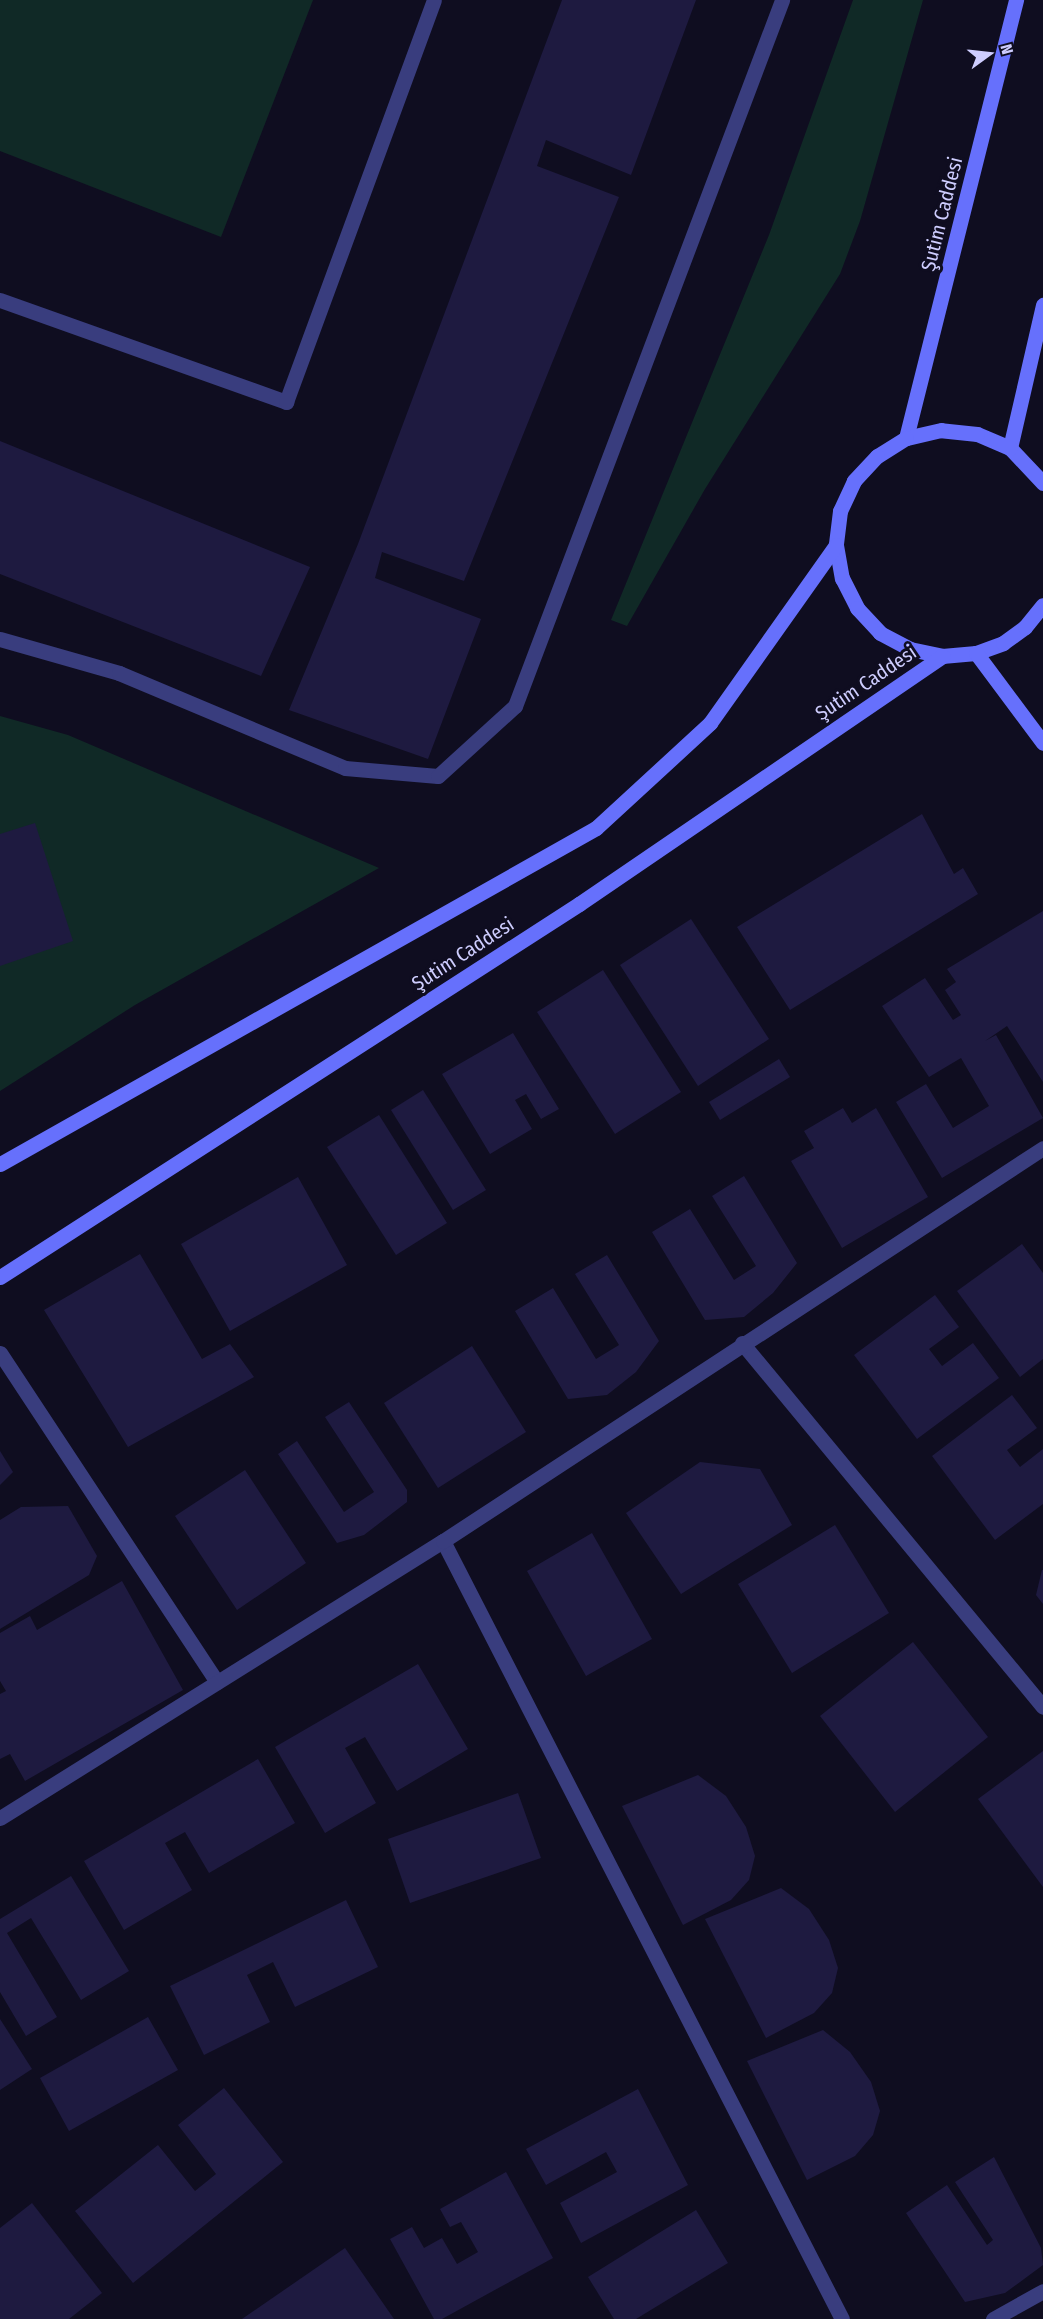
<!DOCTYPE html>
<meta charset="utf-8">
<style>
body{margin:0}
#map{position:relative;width:1043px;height:2319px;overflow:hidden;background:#0f0d20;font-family:"Fira Sans Condensed",sans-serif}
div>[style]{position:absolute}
.green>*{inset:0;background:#102926}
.building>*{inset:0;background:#1e1a40}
.street>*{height:15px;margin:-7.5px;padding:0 7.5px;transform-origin:7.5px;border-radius:7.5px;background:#393d7e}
.secondary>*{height:15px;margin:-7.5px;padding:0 7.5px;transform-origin:7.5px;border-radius:7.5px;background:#6670fc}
span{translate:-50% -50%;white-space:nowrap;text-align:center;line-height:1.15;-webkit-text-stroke:6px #0f0d20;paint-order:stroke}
.street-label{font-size:20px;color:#cecdfe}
.north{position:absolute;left:959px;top:24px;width:60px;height:60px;-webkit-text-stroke:4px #0f0d20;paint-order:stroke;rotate:75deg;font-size:16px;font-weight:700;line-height:24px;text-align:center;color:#cecdfe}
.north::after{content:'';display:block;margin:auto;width:21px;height:27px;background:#cecdfe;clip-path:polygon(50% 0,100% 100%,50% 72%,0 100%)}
</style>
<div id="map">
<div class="green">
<div style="clip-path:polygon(0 0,313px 0,221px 237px,0 151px)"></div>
<div style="clip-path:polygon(853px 0,923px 0,860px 221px,840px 274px,705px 489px,627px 626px,611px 620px,769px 235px)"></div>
<div style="clip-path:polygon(0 716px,68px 735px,379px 868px,135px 1005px,0 1091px)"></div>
</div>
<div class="building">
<div style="clip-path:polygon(562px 0,696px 0,631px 175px,546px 140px,537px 166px,619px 197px,464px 581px,382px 552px,375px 578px,481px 619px,428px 759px,289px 710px,358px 544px)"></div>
<div style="clip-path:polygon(0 441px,310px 567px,261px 676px,0 574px)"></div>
<div style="clip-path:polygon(922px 814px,954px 874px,963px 868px,978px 894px,790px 1010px,737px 927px)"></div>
<div style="clip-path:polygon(35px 823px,73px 941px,0 966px,0 834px)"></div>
<div style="clip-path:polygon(1043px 911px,1043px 1082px,1007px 1026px,985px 1041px,996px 1035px,1043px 1118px,942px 1178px,896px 1102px,926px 1084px,953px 1128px,989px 1106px,961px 1058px,929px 1077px,882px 1006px,925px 978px,953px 1020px,961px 1015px,945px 990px,956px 982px,947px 969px)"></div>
<div style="clip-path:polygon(691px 919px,769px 1039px,698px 1086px,620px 965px)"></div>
<div style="clip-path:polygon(603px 970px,681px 1092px,615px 1134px,537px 1012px)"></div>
<div style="clip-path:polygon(513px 1033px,559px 1109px,541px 1119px,526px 1094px,515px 1100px,532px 1129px,490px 1154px,442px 1074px)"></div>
<div style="clip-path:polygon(779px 1059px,790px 1077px,720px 1120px,709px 1102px)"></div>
<div style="clip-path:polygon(423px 1090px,486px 1190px,453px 1210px,391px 1110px)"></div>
<div style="clip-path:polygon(843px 1108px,852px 1123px,876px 1108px,928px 1197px,842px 1248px,791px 1161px,814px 1148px,804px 1131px)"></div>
<div style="clip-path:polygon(379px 1115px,447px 1223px,396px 1255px,327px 1147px)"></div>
<div style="clip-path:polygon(744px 1176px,797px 1263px,773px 1293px,744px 1317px,705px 1320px,652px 1232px,690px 1209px,734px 1280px,756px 1266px,712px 1196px)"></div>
<div style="clip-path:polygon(298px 1177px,347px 1265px,230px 1331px,181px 1244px)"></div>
<div style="clip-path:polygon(1022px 1244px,1043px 1273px,1043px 1359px,1020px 1377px,957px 1291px)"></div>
<div style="clip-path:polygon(140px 1254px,202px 1359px,230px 1344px,254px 1377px,128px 1447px,44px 1310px)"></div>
<div style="clip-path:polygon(607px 1255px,659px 1341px,636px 1372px,607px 1395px,568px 1399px,515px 1311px,553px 1288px,596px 1359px,619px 1345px,575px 1274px)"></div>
<div style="clip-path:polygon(935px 1295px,959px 1327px,929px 1349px,942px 1366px,973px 1343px,999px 1378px,917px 1439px,854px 1355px)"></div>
<div style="clip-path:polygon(472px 1346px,526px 1432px,438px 1488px,384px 1403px)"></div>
<div style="clip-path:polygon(1012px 1395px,1037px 1428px,1007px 1450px,1020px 1467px,1043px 1449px,1043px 1504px,995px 1540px,932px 1456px)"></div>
<div style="clip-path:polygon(349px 1402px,407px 1490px,407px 1502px,364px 1535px,337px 1543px,278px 1454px,297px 1441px,344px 1512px,374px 1492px,325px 1417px)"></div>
<div style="clip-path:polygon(0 1451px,13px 1472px,0 1485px)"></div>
<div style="clip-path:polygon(700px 1462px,760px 1469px,792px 1525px,681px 1594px,626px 1513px)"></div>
<div style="clip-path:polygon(245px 1470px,306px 1563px,237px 1610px,175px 1516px)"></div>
<div style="clip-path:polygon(68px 1506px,97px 1556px,89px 1575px,0 1629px,0 1520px,21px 1507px)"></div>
<div style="clip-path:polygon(835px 1525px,889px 1613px,792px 1673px,738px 1584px)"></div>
<div style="clip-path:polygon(592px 1533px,652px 1639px,586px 1676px,527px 1571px)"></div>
<div style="clip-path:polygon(1042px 1570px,1043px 1570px,1043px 1604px,1036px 1595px)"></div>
<div style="clip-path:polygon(122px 1581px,183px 1690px,25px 1781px,10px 1754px,0 1759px,0 1694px,6px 1691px,0 1681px,0 1633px,30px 1616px,37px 1630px)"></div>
<div style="clip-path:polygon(913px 1642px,988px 1737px,895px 1812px,820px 1716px)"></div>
<div style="clip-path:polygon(418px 1664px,468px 1749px,397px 1791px,365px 1737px,345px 1748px,376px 1803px,325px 1833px,275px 1747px)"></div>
<div style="clip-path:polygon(1043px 1751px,1043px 1887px,978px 1799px)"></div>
<div style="clip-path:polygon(258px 1759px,295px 1823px,209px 1873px,185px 1832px,165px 1843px,192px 1890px,124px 1930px,84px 1861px)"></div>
<div style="clip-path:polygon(698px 1775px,726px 1796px,746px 1827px,755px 1856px,749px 1880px,731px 1900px,683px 1925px,622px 1806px)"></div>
<div style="clip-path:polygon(518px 1793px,541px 1858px,410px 1903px,388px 1839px)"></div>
<div style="clip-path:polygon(71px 1876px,129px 1971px,81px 2000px,31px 1918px,7px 1933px,57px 2017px,26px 2036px,0 1992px,0 1919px)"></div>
<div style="clip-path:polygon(781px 1888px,809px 1909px,829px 1940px,838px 1968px,832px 1993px,814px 2013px,766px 2038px,705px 1919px)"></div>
<div style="clip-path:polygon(346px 1900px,378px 1967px,295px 2007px,273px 1962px,247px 1975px,270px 2022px,204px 2055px,170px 1986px)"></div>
<div style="clip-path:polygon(148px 2017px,178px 2070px,69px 2131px,40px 2078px)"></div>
<div style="clip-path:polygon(0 2019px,32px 2069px,0 2090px)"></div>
<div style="clip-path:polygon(823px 2030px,850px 2052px,871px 2082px,880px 2111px,873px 2135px,855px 2156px,807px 2180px,747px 2061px)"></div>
<div style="clip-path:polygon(224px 2088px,283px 2162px,133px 2283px,75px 2211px,158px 2145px,195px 2191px,216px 2174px,178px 2125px)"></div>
<div style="clip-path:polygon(638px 2089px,688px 2185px,581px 2243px,560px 2203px,617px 2172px,606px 2152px,546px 2185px,526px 2149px)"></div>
<div style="clip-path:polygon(994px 2157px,1041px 2248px,1043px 2265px,1005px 2293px,965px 2302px,906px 2213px,947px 2185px,987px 2245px,993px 2240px,955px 2182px)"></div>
<div style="clip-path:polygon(506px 2172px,553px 2258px,442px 2319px,434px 2319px,390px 2239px,412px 2227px,424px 2248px,442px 2238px,457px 2264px,478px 2252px,461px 2222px,450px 2227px,440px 2209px)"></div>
<div style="clip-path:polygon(32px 2203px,102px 2293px,69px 2319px,0 2319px,0 2228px)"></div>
<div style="clip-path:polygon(696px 2210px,728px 2263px,636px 2319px,614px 2319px,588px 2277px)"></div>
<div style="clip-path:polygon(345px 2248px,394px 2319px,242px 2319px)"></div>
</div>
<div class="street">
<div style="left:0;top:300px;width:304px;rotate:19.6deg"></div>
<div style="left:286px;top:402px;width:428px;rotate:-69.8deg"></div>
<div style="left:0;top:639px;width:124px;rotate:15.9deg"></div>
<div style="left:119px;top:673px;width:245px;rotate:22.8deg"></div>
<div style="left:345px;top:768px;width:93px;rotate:4.9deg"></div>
<div style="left:438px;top:776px;width:104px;rotate:-42.3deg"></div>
<div style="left:515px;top:706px;width:755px;rotate:-69.28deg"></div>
<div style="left:742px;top:1343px;width:472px;rotate:50.4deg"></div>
<div style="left:0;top:1353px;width:394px;rotate:56.6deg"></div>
<div style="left:443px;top:1541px;width:874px;rotate:62.85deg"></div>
<div style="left:0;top:1818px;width:522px;rotate:-32.02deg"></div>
<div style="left:443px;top:1541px;width:717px;rotate:-33.22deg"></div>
<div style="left:993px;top:2319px;width:57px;rotate:-29.2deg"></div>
</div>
<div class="secondary">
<div style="left:906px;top:438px;width:452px;rotate:-75.9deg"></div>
<div style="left:1010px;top:448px;width:147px;rotate:-77deg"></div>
<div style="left:1043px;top:483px;width:48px;rotate:-133.3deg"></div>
<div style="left:1010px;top:448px;width:36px;rotate:-157deg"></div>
<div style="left:977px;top:434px;width:36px;rotate:-174deg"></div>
<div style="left:941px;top:430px;width:36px;rotate:167deg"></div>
<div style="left:906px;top:438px;width:34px;rotate:148deg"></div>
<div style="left:877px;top:456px;width:34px;rotate:133deg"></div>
<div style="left:854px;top:481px;width:33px;rotate:115deg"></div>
<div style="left:840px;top:511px;width:34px;rotate:97deg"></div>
<div style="left:836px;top:545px;width:34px;rotate:80deg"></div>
<div style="left:842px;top:578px;width:34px;rotate:63deg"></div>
<div style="left:857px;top:608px;width:34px;rotate:47deg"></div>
<div style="left:880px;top:633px;width:34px;rotate:28deg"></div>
<div style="left:910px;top:649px;width:33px;rotate:12deg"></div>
<div style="left:942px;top:656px;width:34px;rotate:-5deg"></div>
<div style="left:976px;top:653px;width:29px;rotate:-20deg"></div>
<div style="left:1003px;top:643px;width:27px;rotate:-36deg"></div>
<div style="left:1025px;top:627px;width:28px;rotate:-51deg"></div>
<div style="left:976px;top:653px;width:112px;rotate:53.3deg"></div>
<div style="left:0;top:1164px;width:684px;rotate:-29.41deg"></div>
<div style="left:596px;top:828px;width:155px;rotate:-42.6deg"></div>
<div style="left:710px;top:723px;width:218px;rotate:-54.7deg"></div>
<div style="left:0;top:1277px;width:689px;rotate:-32.79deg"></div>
<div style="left:579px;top:904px;width:440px;rotate:-34.3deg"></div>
</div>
<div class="street-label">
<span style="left:942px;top:214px;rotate:-76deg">Şutim Caddesi</span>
<span style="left:866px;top:683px;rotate:-34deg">Şutim Caddesi</span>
<span style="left:463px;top:954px;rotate:-33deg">Şutim Caddesi</span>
</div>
<div class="north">N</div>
</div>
